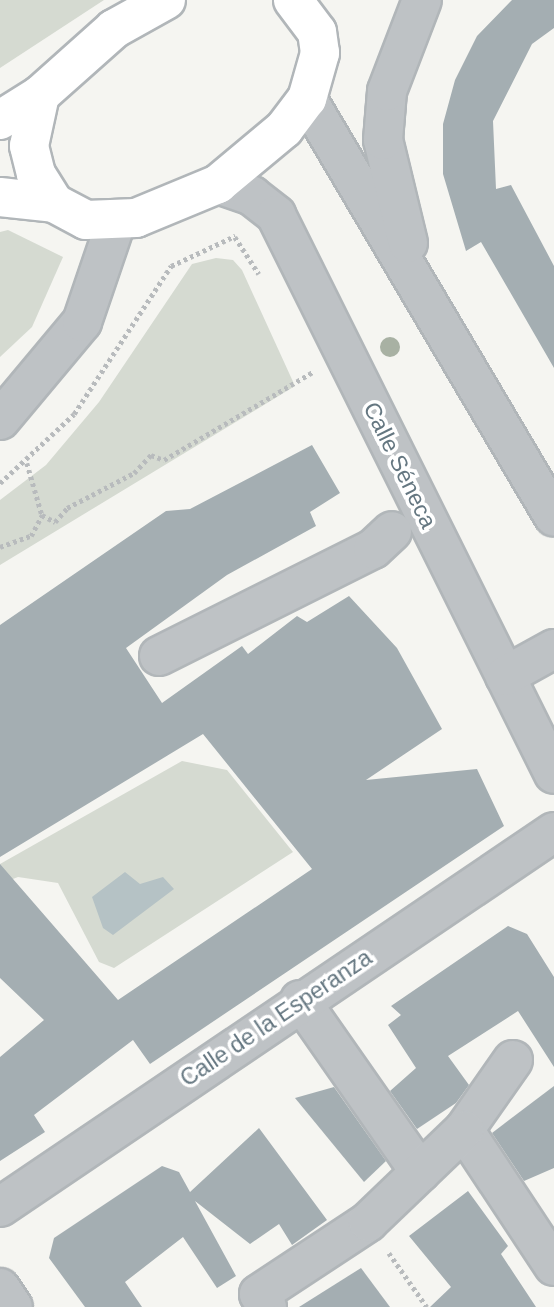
<!DOCTYPE html>
<meta charset="utf-8">
<style>
body{margin:0}
#map{position:relative;width:554px;height:1307px;overflow:hidden;background:#f5f5f1;font-family:Arial,sans-serif}
div>[style]{position:absolute}
.green>*{inset:0;background:#d5dad1}
.water>*{inset:0;background:#b5c2c5}
.building>*{inset:0;background:#a4aeb2}
.path>*{height:4.5px;margin-top:-2.25px;transform-origin:0;background:repeating-linear-gradient(90deg,#b8bbbd 0 3.5px,transparent 0 7px)}
.roads{filter:drop-shadow(2px 0 #b1b6b9) drop-shadow(-2px 0 #b1b6b9) drop-shadow(0 2px #b1b6b9) drop-shadow(0 -2px #b1b6b9)}
.minor>*{height:38px;margin:-19px;padding:0 19px;transform-origin:19px;border-radius:19px;background:#bec2c5}
.major>*{height:38px;margin:-19px;padding:0 19px;transform-origin:19px;border-radius:19px;background:#fff}
.trees>*{width:20px;height:20px;margin:-10px;border-radius:50%;background:#a8b1a3}
span{translate:-50% -50%;white-space:nowrap;text-align:center;line-height:1.15;-webkit-text-stroke:7px #fff;paint-order:stroke}
.street-label{font-size:23px;color:#657781}
</style>
<div id="map">
<div class="green">
<div style="clip-path:polygon(0 0,104px 0,0 68px)"></div>
<div style="clip-path:polygon(8px 230px,63px 257px,32px 327px,0 357px,0 232px)"></div>
<div style="clip-path:polygon(216px 258px,233px 260px,242px 270px,295px 386px,0 565px,0 500px,46px 465px,99px 402px,192px 264px)"></div>
<div style="clip-path:polygon(182px 761px,227px 770px,293px 852px,114px 968px,99px 962px,58px 883px,18px 877px,0 884px,0 864px)"></div>
</div>
<div class="water">
<div style="clip-path:polygon(125px 872px,140px 884px,163px 877px,174px 889px,113px 935px,103px 928px,92px 897px)"></div>
</div>
<div class="building">
<div style="clip-path:polygon(512px 0,554px 0,554px 28px,532px 44px,493px 121px,496px 189px,511px 185px,554px 266px,554px 368px,481px 242px,466px 251px,443px 174px,443px 124px,455px 80px,477px 36px)"></div>
<div style="clip-path:polygon(312px 445px,340px 493px,310px 512px,316px 526px,227px 575px,126px 648px,162px 703px,242px 646px,248px 654px,297px 616px,307px 622px,349px 596px,397px 648px,442px 729px,366px 780px,477px 769px,504px 826px,150px 1064px,133px 1040px,34px 1115px,45px 1132px,0 1161px,0 1057px,44px 1020px,0 978px,0 864px,118px 1000px,312px 869px,203px 734px,0 857px,0 625px,166px 511px,190px 509px)"></div>
<div style="clip-path:polygon(508px 926px,527px 934px,554px 977px,554px 1067px,518px 1011px,448px 1056px,469px 1085px,456px 1103px,417px 1129px,390px 1091px,416px 1068px,388px 1025px,401px 1015px,391px 1006px)"></div>
<div style="clip-path:polygon(554px 1086px,554px 1168px,524px 1181px,492px 1133px)"></div>
<div style="clip-path:polygon(334px 1087px,386px 1161px,364px 1182px,295px 1098px)"></div>
<div style="clip-path:polygon(259px 1128px,327px 1220px,292px 1245px,279px 1224px,250px 1244px,195px 1201px,236px 1276px,217px 1288px,183px 1237px,125px 1282px,142px 1307px,85px 1307px,49px 1258px,54px 1238px,162px 1166px,179px 1172px,190px 1192px)"></div>
<div style="clip-path:polygon(468px 1191px,508px 1246px,501px 1254px,536px 1307px,430px 1307px,451px 1287px,409px 1236px)"></div>
<div style="clip-path:polygon(361px 1268px,390px 1307px,299px 1307px)"></div>
</div>
<div class="path">
<div style="left:235px;top:237px;width:44px;rotate:57deg"></div>
<div style="left:27px;top:463px;width:54px;rotate:73.9deg"></div>
<div style="left:0;top:483px;width:101px;rotate:-43deg"></div>
<div style="left:74px;top:414px;width:177px;rotate:-56.8deg"></div>
<div style="left:171px;top:266px;width:71px;rotate:-25.1deg"></div>
<div style="left:0;top:547px;width:33px;rotate:-20deg"></div>
<div style="left:31px;top:536px;width:24px;rotate:-62deg"></div>
<div style="left:42px;top:515px;width:15px;rotate:28deg"></div>
<div style="left:55px;top:522px;width:18px;rotate:-49deg"></div>
<div style="left:67px;top:508px;width:76px;rotate:-27.6deg"></div>
<div style="left:134px;top:473px;width:25px;rotate:-47deg"></div>
<div style="left:151px;top:455px;width:14px;rotate:21deg"></div>
<div style="left:164px;top:460px;width:173px;rotate:-30.6deg"></div>
<div style="left:389px;top:1253px;width:66px;rotate:54.9deg"></div>
</div>
<div class="roads">
<div class="minor">
<div style="left:307px;top:99px;width:485px;rotate:59.4deg"></div>
<div style="left:218px;top:184px;width:36px;rotate:19deg"></div>
<div style="left:252px;top:196px;width:31px;rotate:38deg"></div>
<div style="left:276px;top:215px;width:624px;rotate:63.56deg"></div>
<div style="left:408px;top:243px;width:106px;rotate:-103.6deg"></div>
<div style="left:383px;top:140px;width:49px;rotate:-85.3deg"></div>
<div style="left:387px;top:91px;width:97px;rotate:-69deg"></div>
<div style="left:0;top:420px;width:128px;rotate:-50.1deg"></div>
<div style="left:82px;top:322px;width:106px;rotate:-71.2deg"></div>
<div style="left:159px;top:656px;width:239px;rotate:-26.6deg"></div>
<div style="left:373px;top:549px;width:26px;rotate:-43deg"></div>
<div style="left:505px;top:676px;width:56px;rotate:-28.9deg"></div>
<div style="left:300px;top:1000px;width:210px;rotate:55.1deg"></div>
<div style="left:513px;top:1060px;width:85px;rotate:125deg"></div>
<div style="left:464px;top:1130px;width:163px;rotate:56.5deg"></div>
<div style="left:0;top:1207px;width:669px;rotate:-34.09deg"></div>
<div style="left:0;top:1288px;width:23px;rotate:56deg"></div>
<div style="left:267px;top:1307px;width:15px;rotate:-122deg"></div>
<div style="left:259px;top:1294px;width:131px;rotate:-33.4deg"></div>
<div style="left:368px;top:1222px;width:133px;rotate:-43.8deg"></div>
</div>
<div class="major">
<div style="left:166px;top:0;width:60px;rotate:150.9deg"></div>
<div style="left:114px;top:29px;width:99px;rotate:138.3deg"></div>
<div style="left:40px;top:95px;width:52px;rotate:102.2deg"></div>
<div style="left:29px;top:146px;width:29px;rotate:76deg"></div>
<div style="left:36px;top:174px;width:34px;rotate:58deg"></div>
<div style="left:54px;top:203px;width:36px;rotate:28deg"></div>
<div style="left:86px;top:220px;width:50px;rotate:-2.3deg"></div>
<div style="left:136px;top:218px;width:89px;rotate:-22.5deg"></div>
<div style="left:218px;top:184px;width:86px;rotate:-39.8deg"></div>
<div style="left:284px;top:129px;width:38px;rotate:-53deg"></div>
<div style="left:307px;top:99px;width:48px;rotate:-74.2deg"></div>
<div style="left:320px;top:53px;width:21px;rotate:-98deg"></div>
<div style="left:317px;top:32px;width:40px;rotate:-127deg"></div>
<div style="left:0;top:120px;width:47px;rotate:-32deg"></div>
<div style="left:0;top:197px;width:54px;rotate:6.3deg"></div>
</div>
</div>
<div class="trees">
<div style="left:390px;top:347px"></div>
</div>
<div class="street-label">
<span style="left:400px;top:465px;rotate:64deg">Calle Séneca</span>
<span style="left:276px;top:1018px;rotate:-34deg">Calle de la Esperanza</span>
</div>
</div>
